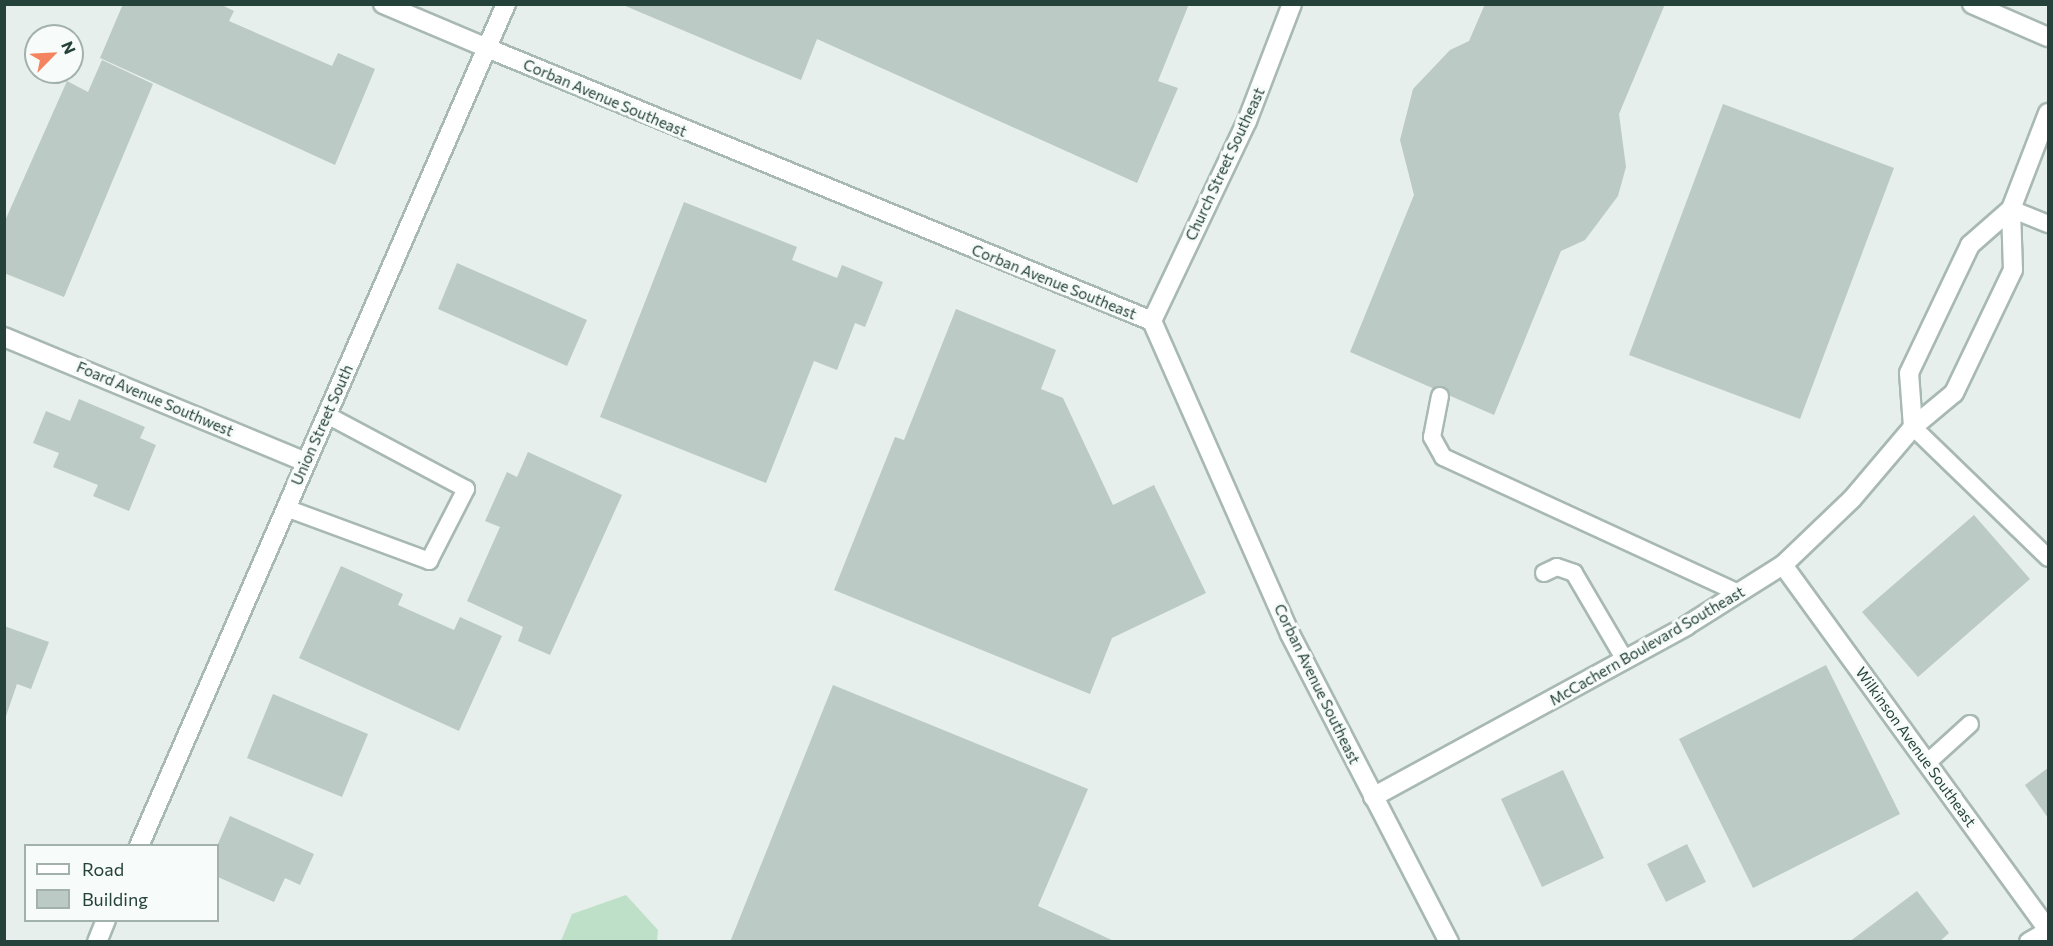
<!DOCTYPE html>
<style>
body{margin:0}
#map{position:relative;width:2053px;height:946px;overflow:hidden;background:#e6efeb;font-family:Commissioner,sans-serif}
div>[style]{position:absolute}
.green>*{inset:0;background:#bfe0c8}
.building>*{inset:0;background:#bbcac4}
.roads{filter:drop-shadow(2px 0 #a8b8b2) drop-shadow(-2px 0 #a8b8b2) drop-shadow(0 2px #a8b8b2) drop-shadow(0 -2px #a8b8b2)}
.service>*{height:16px;margin:-8px;padding:0 8px;transform-origin:8px;border-radius:8px;background:#fff}
.minor>*{height:18px;margin:-9px;padding:0 9px;transform-origin:9px;border-radius:9px;background:#fff}
.tertiary>*{height:18px;margin:-9px;padding:0 9px;transform-origin:9px;border-radius:9px;background:#fff}
.secondary>*{height:18px;margin:-9px;padding:0 9px;transform-origin:9px;border-radius:9px;background:#fff}
span{translate:-50% -50%;white-space:nowrap;text-align:center;line-height:1.15;-webkit-text-stroke:6px #f7fbf9;paint-order:stroke}
.street-label{font-size:15px;color:#24423a}
.frame{position:absolute;inset:0;border:6px solid #24423a;pointer-events:none}
.legend{position:absolute;left:24px;top:844px;width:195px;height:78px;box-sizing:border-box;background:#f7fbf9;border:2px solid #a3b1ad;margin:0;padding:8px 10px;list-style:none;font-size:18px;color:#24423a}
.legend li{display:flex;align-items:center;gap:12px;height:30px}
.legend b{width:30px;border:2px solid #a3b1ad}
.north{position:absolute;left:24px;top:24px;width:60px;height:60px;box-sizing:border-box;background:#f7fbf9;border:2px solid #a3b1ad;border-radius:50%;rotate:66deg;font-size:16px;font-weight:700;line-height:24px;text-align:center;color:#24423a}
.north::after{content:'';display:block;margin:auto;width:21px;height:27px;background:#f4845f;clip-path:polygon(50% 0,100% 100%,50% 72%,0 100%)}
</style>
<div id="map">
<div class="green">
<div style="clip-path:polygon(626px 895px,658px 930px,657px 941px,561px 941px,572px 914px)"></div>
</div>
<div class="building">
<div style="clip-path:polygon(123px 4px,220px 4px,234px 11px,229px 21px,332px 66px,338px 53px,375px 69px,335px 165px,100px 58px)"></div>
<div style="clip-path:polygon(1189px 4px,1158px 81px,1178px 88px,1137px 183px,817px 39px,801px 80px,623px 5px)"></div>
<div style="clip-path:polygon(1485px 4px,1665px 4px,1619px 114px,1626px 167px,1618px 196px,1585px 240px,1561px 251px,1494px 415px,1350px 352px,1414px 195px,1400px 140px,1413px 89px,1450px 50px,1469px 41px)"></div>
<div style="clip-path:polygon(102px 60px,153px 84px,64px 297px,4px 273px,4px 223px,67px 81px,88px 92px)"></div>
<div style="clip-path:polygon(1723px 104px,1894px 168px,1800px 419px,1629px 355px)"></div>
<div style="clip-path:polygon(684px 202px,797px 247px,792px 260px,837px 278px,842px 265px,883px 282px,865px 327px,855px 323px,837px 370px,814px 361px,766px 483px,600px 417px)"></div>
<div style="clip-path:polygon(457px 263px,587px 320px,567px 366px,438px 309px)"></div>
<div style="clip-path:polygon(956px 309px,1056px 350px,1041px 389px,1063px 398px,1113px 505px,1154px 485px,1206px 593px,1112px 638px,1090px 694px,834px 590px,895px 437px,904px 440px)"></div>
<div style="clip-path:polygon(79px 399px,145px 427px,140px 438px,156px 445px,129px 511px,93px 496px,98px 485px,53px 467px,59px 453px,33px 443px,46px 411px,70px 421px)"></div>
<div style="clip-path:polygon(528px 452px,622px 495px,550px 655px,518px 641px,523px 627px,467px 601px,500px 527px,485px 521px,507px 472px,517px 477px)"></div>
<div style="clip-path:polygon(1974px 515px,2030px 579px,1918px 677px,1862px 612px)"></div>
<div style="clip-path:polygon(341px 566px,403px 594px,398px 605px,454px 630px,460px 617px,502px 636px,459px 731px,299px 658px)"></div>
<div style="clip-path:polygon(4px 626px,49px 642px,31px 689px,17px 684px,5px 719px)"></div>
<div style="clip-path:polygon(1826px 665px,1900px 814px,1753px 888px,1679px 739px)"></div>
<div style="clip-path:polygon(833px 685px,1088px 789px,1038px 906px,1116px 942px,730px 942px)"></div>
<div style="clip-path:polygon(273px 694px,368px 734px,342px 797px,247px 758px)"></div>
<div style="clip-path:polygon(2048px 768px,2048px 818px,2025px 785px)"></div>
<div style="clip-path:polygon(1563px 770px,1604px 858px,1542px 887px,1501px 799px)"></div>
<div style="clip-path:polygon(230px 816px,314px 854px,300px 885px,285px 878px,274px 902px,218px 877px,217px 846px)"></div>
<div style="clip-path:polygon(1687px 844px,1706px 882px,1666px 902px,1647px 864px)"></div>
<div style="clip-path:polygon(1917px 891px,1949px 933px,1939px 942px,1849px 942px)"></div>
</div>
<div class="roads">
<div class="service">
<div style="left:2011px;top:209px;width:40px;rotate:22deg"></div>
<div style="left:1440px;top:396px;width:42px;rotate:101deg"></div>
<div style="left:1432px;top:437px;width:23px;rotate:61deg"></div>
<div style="left:1443px;top:457px;width:326px;rotate:24.7deg"></div>
<div style="left:1913px;top:427px;width:188px;rotate:44.1deg"></div>
<div style="left:286px;top:508px;width:153px;rotate:20.3deg"></div>
<div style="left:429px;top:561px;width:81px;rotate:-62.8deg"></div>
<div style="left:466px;top:489px;width:157px;rotate:-152deg"></div>
<div style="left:1544px;top:573px;width:14px;rotate:-25deg"></div>
<div style="left:1557px;top:567px;width:18px;rotate:19deg"></div>
<div style="left:1574px;top:573px;width:101px;rotate:59.6deg"></div>
<div style="left:1927px;top:763px;width:58px;rotate:-42.2deg"></div>
</div>
<div class="minor">
<div style="left:1972px;top:4px;width:83px;rotate:23.5deg"></div>
<div style="left:4px;top:337px;width:327px;rotate:22.5deg"></div>
<div style="left:1913px;top:427px;width:54px;rotate:-94.2deg"></div>
<div style="left:1909px;top:373px;width:142px;rotate:-64.5deg"></div>
<div style="left:1970px;top:245px;width:55px;rotate:-41.3deg"></div>
<div style="left:1783px;top:565px;width:451px;rotate:54deg"></div>
<div style="left:1373px;top:797px;width:357px;rotate:-28.6deg"></div>
<div style="left:1686px;top:626px;width:115px;rotate:-32.2deg"></div>
<div style="left:1783px;top:565px;width:95px;rotate:-43.7deg"></div>
<div style="left:1852px;top:499px;width:94px;rotate:-49.7deg"></div>
<div style="left:1913px;top:427px;width:53px;rotate:-39.7deg"></div>
<div style="left:1954px;top:393px;width:136px;rotate:-64.4deg"></div>
<div style="left:2013px;top:270px;width:61px;rotate:-91.9deg"></div>
<div style="left:2011px;top:209px;width:103px;rotate:-68.9deg"></div>
<div style="left:2029px;top:942px;width:22px;rotate:-30deg"></div>
</div>
<div class="tertiary">
<div style="left:383px;top:4px;width:113px;rotate:22.9deg"></div>
</div>
<div class="secondary">
<div style="left:487px;top:48px;width:719px;rotate:22.32deg"></div>
<div style="left:1152px;top:321px;width:342px;rotate:66.2deg"></div>
<div style="left:1290px;top:634px;width:347px;rotate:62.7deg"></div>
<div style="left:1152px;top:321px;width:221px;rotate:-64.6deg"></div>
<div style="left:1247px;top:121px;width:125px;rotate:-69deg"></div>
<div style="left:139px;top:846px;width:919px;rotate:-66.45deg"></div>
<div style="left:97px;top:942px;width:24px;rotate:-68deg"></div>
</div>
</div>
<div class="street-label">
<span style="left:605px;top:98px;rotate:23deg">Corban Avenue Southeast</span>
<span style="left:1225px;top:164px;rotate:-65deg">Church Street Southeast</span>
<span style="left:1054px;top:282px;rotate:22deg">Corban Avenue Southeast</span>
<span style="left:155px;top:399px;rotate:23deg">Foard Avenue Southwest</span>
<span style="left:322px;top:425px;rotate:-66deg">Union Street South</span>
<span style="left:1647px;top:646px;rotate:-30deg">McCachern Boulevard Southeast</span>
<span style="left:1317px;top:684px;rotate:64deg">Corban Avenue Southeast</span>
<span style="left:1916px;top:747px;rotate:54deg">Wilkinson Avenue Southeast</span>
</div>
<div class="frame"></div>
<ul class="legend">
<li><b style="height:8px;background:#fff"></b>Road</li>
<li><b style="height:16px;background:#bbcac4"></b>Building</li>
</ul>
<div class="north">N</div>
</div>
